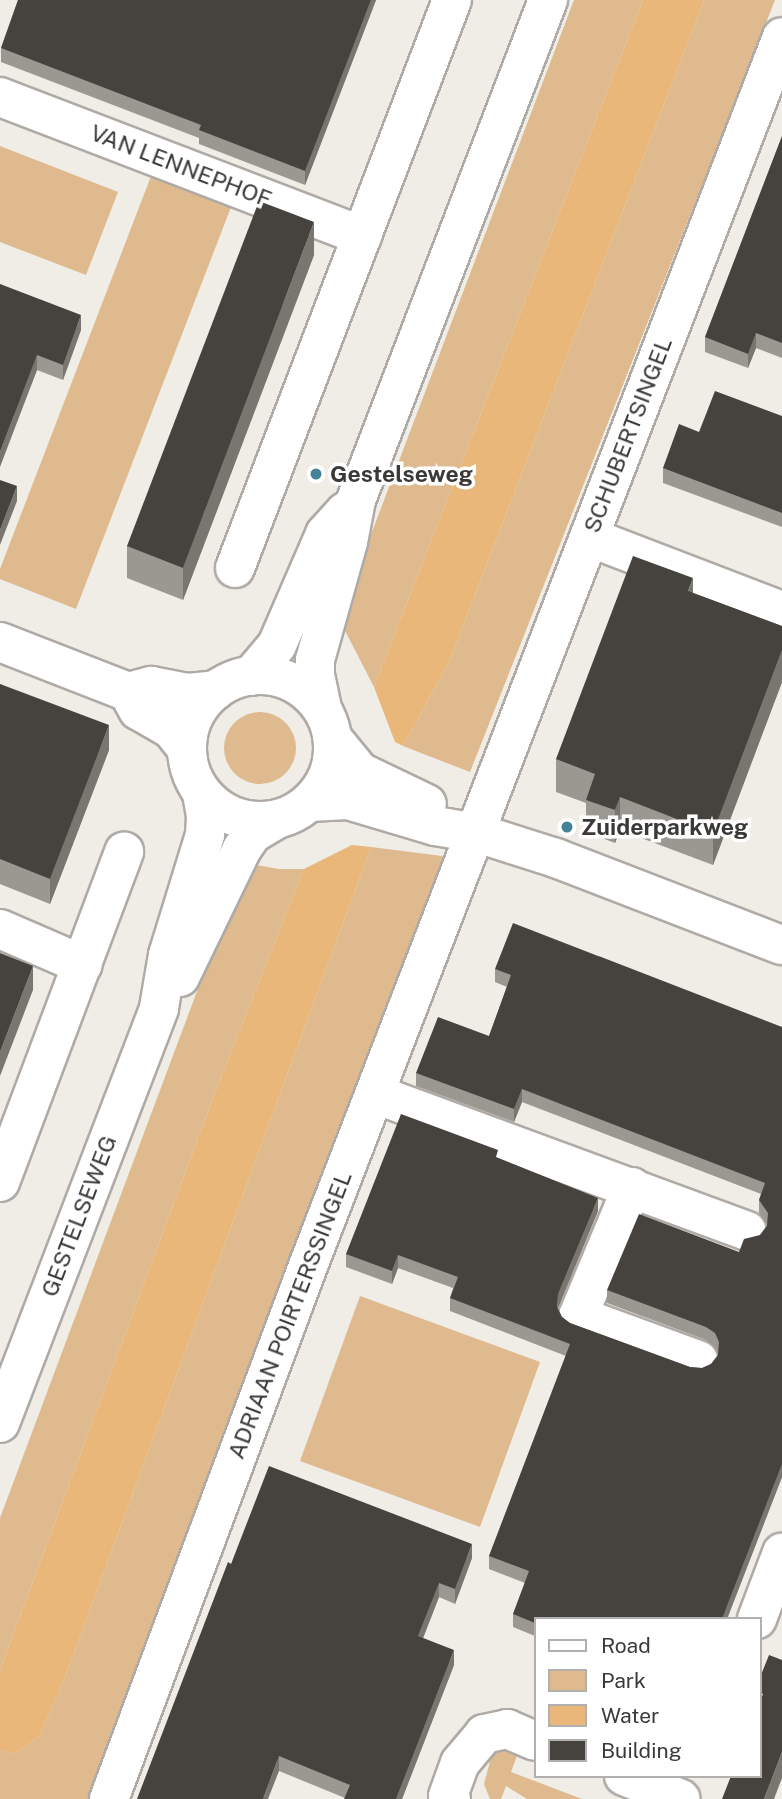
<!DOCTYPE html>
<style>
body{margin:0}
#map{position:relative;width:782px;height:1799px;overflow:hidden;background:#f0ece6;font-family:"Public Sans",sans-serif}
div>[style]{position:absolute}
.green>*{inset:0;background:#deba8e}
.round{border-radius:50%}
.water>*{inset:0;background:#e8b779}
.roads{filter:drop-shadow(2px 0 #afaaa5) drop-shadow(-2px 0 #afaaa5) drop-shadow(0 2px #afaaa5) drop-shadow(0 -2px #afaaa5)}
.minor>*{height:38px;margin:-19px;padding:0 19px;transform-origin:19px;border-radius:19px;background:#fff}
.major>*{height:38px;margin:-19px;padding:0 19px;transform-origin:19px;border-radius:19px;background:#fff}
.major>.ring{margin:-19px;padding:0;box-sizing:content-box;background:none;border:38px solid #fff;border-radius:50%}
.wall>*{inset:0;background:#9b9892}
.shaded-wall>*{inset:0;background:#797670}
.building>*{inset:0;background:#46433e}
.dots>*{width:19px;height:19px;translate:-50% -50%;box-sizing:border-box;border:4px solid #fff;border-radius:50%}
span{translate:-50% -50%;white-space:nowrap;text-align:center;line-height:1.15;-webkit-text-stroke:7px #fff;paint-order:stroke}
.street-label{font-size:23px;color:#3b3937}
.poi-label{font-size:23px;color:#3b3937;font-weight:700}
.left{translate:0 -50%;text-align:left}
.legend{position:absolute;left:534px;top:1617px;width:228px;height:161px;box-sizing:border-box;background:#fff;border:2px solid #b1b0af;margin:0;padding:9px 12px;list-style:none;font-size:21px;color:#3b3937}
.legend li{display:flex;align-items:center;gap:14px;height:35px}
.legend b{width:35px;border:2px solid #b1b0af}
</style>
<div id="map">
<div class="green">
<div style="clip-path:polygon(574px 0,643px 0,374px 687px,341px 623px,348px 595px)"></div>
<div style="clip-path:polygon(704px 0,775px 0,470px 772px,403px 746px,449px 662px)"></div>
<div style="clip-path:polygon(0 146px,118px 192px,86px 275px,0 242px)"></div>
<div style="clip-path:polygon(153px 171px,233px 202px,76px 609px,0 579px,0 569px)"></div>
<div class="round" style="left:224px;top:712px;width:72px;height:72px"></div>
<div style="clip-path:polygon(371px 847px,442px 856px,450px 864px,92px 1799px,0 1799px,0 1750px,14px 1754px,39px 1737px,65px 1677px)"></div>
<div style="clip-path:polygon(245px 863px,279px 869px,304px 869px,218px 1085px,0 1670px,0 1518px)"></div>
<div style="clip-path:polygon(360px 1296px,540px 1362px,480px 1527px,300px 1461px)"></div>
<div style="clip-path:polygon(506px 1745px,519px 1750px,511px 1772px,582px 1799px,527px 1799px,506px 1786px,501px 1799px,490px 1799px,484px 1784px,492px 1754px)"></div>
</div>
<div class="water">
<div style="clip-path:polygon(643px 0,704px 0,449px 662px,403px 746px,395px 742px,374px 687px)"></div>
<div style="clip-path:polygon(352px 845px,371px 847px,65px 1677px,39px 1737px,14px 1754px,0 1750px,0 1670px,218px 1085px,304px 869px)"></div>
</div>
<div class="roads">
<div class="minor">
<div style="left:0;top:97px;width:388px;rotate:21deg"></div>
<div style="left:589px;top:537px;width:207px;rotate:21deg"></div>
<div style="left:235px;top:568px;width:608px;rotate:-69.09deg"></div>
<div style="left:0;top:642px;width:137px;rotate:21.3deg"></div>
<div style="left:128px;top:692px;width:24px;rotate:-15deg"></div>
<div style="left:151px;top:686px;width:38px;rotate:11deg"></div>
<div style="left:188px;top:693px;width:28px;rotate:-6deg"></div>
<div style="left:128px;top:692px;width:21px;rotate:61deg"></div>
<div style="left:138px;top:710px;width:39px;rotate:30deg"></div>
<div style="left:172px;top:730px;width:24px;rotate:52deg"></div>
<div style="left:333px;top:739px;width:43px;rotate:50.7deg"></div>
<div style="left:360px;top:772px;width:74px;rotate:25.5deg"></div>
<div style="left:310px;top:802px;width:38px;rotate:-3deg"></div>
<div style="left:348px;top:800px;width:91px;rotate:16.6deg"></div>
<div style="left:435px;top:826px;width:43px;rotate:9.5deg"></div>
<div style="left:477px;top:833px;width:83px;rotate:17.6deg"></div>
<div style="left:556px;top:858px;width:242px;rotate:21.1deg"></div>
<div style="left:0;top:929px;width:90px;rotate:23.4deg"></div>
<div style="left:375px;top:1094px;width:396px;rotate:20.2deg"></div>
<div style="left:0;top:1182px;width:353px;rotate:-69.4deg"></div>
<div style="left:632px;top:1187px;width:140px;rotate:112.7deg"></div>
<div style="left:578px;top:1316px;width:128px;rotate:20.1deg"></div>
<div style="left:757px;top:1619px;width:71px;rotate:-69.3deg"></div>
<div style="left:624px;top:1776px;width:61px;rotate:22deg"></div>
<div style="left:109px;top:1799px;width:569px;rotate:-69.53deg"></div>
<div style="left:308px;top:1266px;width:1317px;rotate:-68.91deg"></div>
<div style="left:451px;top:1799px;width:4px;rotate:-135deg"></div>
<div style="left:448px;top:1796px;width:35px;rotate:-70deg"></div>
<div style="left:460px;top:1763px;width:38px;rotate:-50deg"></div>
<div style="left:484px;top:1734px;width:24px;rotate:-12deg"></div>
<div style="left:507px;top:1729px;width:30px;rotate:23deg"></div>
</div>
<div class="major">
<div class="ring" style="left:187px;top:675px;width:108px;height:108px"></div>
<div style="left:251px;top:676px;width:40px;rotate:-50deg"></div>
<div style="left:277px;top:645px;width:121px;rotate:-66.6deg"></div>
<div style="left:325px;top:534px;width:30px;rotate:-48deg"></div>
<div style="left:322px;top:708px;width:33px;rotate:-102deg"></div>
<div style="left:315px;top:676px;width:16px;rotate:-90deg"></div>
<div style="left:315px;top:660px;width:123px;rotate:-74.4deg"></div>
<div style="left:348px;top:542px;width:43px;rotate:-79.2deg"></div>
<div style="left:356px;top:500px;width:536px;rotate:-68.99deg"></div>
<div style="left:180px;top:977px;width:142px;rotate:-64.2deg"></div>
<div style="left:242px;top:849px;width:18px;rotate:-56deg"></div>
<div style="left:252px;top:834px;width:26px;rotate:-31deg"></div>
<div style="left:0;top:1423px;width:444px;rotate:-69deg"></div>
<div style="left:159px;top:1008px;width:54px;rotate:-80.4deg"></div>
<div style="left:168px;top:955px;width:126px;rotate:-72.9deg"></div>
<div style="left:205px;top:835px;width:19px;rotate:-87deg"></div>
<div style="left:206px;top:816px;width:23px;rotate:-100deg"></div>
</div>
</div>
<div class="wall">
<div style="clip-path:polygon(18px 0,376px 0,305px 185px,199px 144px,199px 138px,1px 62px,1px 48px)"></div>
<div style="clip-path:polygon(782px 136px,782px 358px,756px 348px,748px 368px,705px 352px,705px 337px)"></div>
<div style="clip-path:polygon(314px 255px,183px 600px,127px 578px,127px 546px)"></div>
<div style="clip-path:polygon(0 284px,81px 330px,63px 380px,37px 370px,15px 426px)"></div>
<div style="clip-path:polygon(782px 416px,782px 527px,663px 483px,663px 468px,699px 432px)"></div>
<div style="clip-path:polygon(693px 593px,782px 626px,782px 682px,713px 865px,620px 830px,615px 843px,586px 832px,586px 803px,556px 792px,556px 759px)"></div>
<div style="clip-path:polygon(0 684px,109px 750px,50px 904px,0 884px)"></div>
<div style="clip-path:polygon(495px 969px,782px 1027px,782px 1477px,727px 1619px,535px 1619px,535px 1636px,513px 1627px,513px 1614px,525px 1583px,489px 1569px,489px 1556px,566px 1356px,450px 1311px,450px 1298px,453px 1288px,398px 1268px,392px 1284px,346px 1267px,346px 1254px,498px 1158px,598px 1211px,558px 1308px,562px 1317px,570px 1323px,690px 1367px,702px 1368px,711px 1364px,718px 1355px,715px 1347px,706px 1340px,607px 1303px,607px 1290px,739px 1252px,760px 1235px,767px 1225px,759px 1213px,759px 1200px,761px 1194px,522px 1102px,514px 1122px,416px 1086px,416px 1073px,489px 1036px,507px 987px,495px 982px)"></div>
<div style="clip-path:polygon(472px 1558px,455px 1604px,439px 1597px,423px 1638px,454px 1665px,402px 1799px,344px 1799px,345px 1798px,279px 1771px,231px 1564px)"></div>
</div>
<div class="shaded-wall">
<div style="clip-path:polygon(371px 0,376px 0,305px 185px,305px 171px)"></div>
<div style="clip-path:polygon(314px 222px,314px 255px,183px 600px,183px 568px)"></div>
<div style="clip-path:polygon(81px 315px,81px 330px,63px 380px,63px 365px)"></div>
<div style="clip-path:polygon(756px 333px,756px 348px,748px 368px,748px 354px)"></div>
<div style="clip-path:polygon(37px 355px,37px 370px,0 467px,0 452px)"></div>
<div style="clip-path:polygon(17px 486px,17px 501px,0 545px,0 530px)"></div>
<div style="clip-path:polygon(693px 578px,693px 611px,688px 591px)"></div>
<div style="clip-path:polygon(782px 650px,782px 682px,713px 865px,713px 833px)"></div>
<div style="clip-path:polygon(109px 725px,109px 750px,50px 904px,50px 879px)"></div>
<div style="clip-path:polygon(620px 797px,620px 830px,615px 843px,615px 810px)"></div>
<div style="clip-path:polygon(33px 966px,33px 990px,0 1076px,0 1052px)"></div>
<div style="clip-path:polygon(522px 1089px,522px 1102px,514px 1122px,514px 1109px)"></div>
<div style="clip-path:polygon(598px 1198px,598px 1211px,558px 1308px,557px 1320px,558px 1294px)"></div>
<div style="clip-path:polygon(398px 1255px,398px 1268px,392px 1284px,392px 1271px)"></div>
<div style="clip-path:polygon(782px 1464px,782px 1477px,727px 1619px,722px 1619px)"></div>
<div style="clip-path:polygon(472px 1544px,472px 1558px,455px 1604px,455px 1589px)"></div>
<div style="clip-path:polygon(439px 1583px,439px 1597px,418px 1651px,418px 1636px)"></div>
<div style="clip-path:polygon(454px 1650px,454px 1665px,402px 1799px,396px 1799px)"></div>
<div style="clip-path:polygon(782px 1752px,782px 1778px,774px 1799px,764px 1799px)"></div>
<div style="clip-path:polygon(279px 1756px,279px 1771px,268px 1799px,263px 1799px)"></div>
</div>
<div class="building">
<div style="clip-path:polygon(18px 0,371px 0,305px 171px,199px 130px,201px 125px,1px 48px)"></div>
<div style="clip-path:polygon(782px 136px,782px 343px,756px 333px,748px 354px,705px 337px)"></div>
<div style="clip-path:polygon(259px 201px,314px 222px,183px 568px,127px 546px)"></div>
<div style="clip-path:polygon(0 284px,81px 315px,63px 365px,37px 355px,0 452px)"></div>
<div style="clip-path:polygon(715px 391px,782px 416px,782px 513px,663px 468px,679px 424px,699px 432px)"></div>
<div style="clip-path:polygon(0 480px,17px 486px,0 530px)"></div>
<div style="clip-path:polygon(633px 556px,693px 578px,688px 591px,782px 626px,782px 650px,713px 833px,620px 797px,615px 810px,586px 800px,595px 774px,556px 759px)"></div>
<div style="clip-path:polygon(0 684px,109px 725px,50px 879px,0 859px)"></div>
<div style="clip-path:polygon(513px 923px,782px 1027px,782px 1464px,722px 1619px,535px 1619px,535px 1623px,513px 1614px,529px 1571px,489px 1556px,570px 1344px,450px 1298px,458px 1277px,398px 1255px,392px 1271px,346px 1254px,401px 1114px,498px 1150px,496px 1157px,598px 1198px,558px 1294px,557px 1307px,562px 1317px,570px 1323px,690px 1367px,702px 1368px,711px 1364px,718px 1355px,719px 1342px,715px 1333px,706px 1327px,607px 1290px,639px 1214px,739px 1252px,744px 1239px,760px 1235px,767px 1226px,768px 1213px,759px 1200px,765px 1183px,522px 1089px,514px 1109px,416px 1073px,438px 1017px,489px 1036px,511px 975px,495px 969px)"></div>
<div style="clip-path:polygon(0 953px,33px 966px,0 1052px)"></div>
<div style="clip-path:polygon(269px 1466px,472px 1544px,455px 1589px,439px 1583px,418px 1636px,454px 1650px,396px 1799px,344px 1799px,350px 1785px,279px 1756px,263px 1799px,137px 1799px,228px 1562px,231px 1564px)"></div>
<div style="clip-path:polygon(769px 1655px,782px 1660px,782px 1752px,764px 1799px,722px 1799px,731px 1776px,759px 1776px,759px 1703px,763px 1694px,759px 1692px,759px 1680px)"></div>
</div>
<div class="dots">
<div style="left:316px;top:474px;background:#438297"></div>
<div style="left:567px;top:827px;background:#438297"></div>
</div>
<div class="street-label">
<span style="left:181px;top:166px;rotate:21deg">VAN LENNEPHOF</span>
<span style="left:628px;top:435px;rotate:-69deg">SCHUBERTSINGEL</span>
<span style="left:79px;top:1216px;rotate:-69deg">GESTELSEWEG</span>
<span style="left:290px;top:1315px;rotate:-69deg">ADRIAAN POIRTERSSINGEL</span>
</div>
<div class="poi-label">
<span class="left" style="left:330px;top:474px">Gestelseweg</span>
<span class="left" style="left:581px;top:827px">Zuiderparkweg</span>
</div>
<ul class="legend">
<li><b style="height:9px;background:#fff"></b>Road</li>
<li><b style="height:19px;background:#deba8e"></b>Park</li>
<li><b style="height:19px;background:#e8b779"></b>Water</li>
<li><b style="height:19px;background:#46433e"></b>Building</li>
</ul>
</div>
